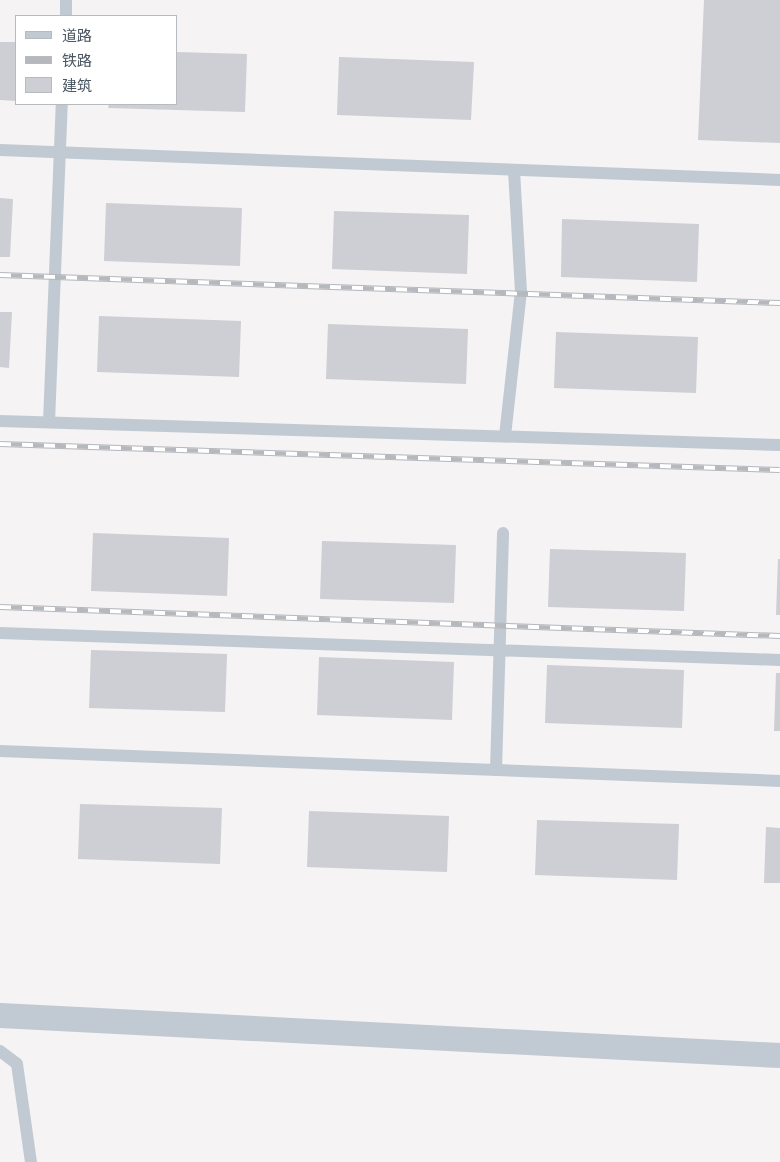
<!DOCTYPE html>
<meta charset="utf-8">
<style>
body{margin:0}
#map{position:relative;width:780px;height:1162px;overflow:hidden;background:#f5f3f3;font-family:Raleway,"Noto Sans SC",sans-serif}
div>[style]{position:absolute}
.building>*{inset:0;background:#cdcfd5}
.lane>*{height:12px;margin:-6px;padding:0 6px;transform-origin:6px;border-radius:6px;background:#c1cad2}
.street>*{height:25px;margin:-12.5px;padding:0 12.5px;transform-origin:12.5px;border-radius:12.5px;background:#c1cad2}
.rail>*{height:5.5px;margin-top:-2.75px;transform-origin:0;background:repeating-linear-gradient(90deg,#fff 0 11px,#b5b8bd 0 22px);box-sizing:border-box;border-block:1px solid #b5b8bd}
span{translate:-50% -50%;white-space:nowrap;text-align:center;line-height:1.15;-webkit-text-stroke:4.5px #fff;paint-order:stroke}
.legend{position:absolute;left:15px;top:15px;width:162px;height:90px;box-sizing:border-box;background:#fff;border:1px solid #b7bbc0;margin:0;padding:6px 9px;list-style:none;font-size:15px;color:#4a5661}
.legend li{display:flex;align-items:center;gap:10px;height:25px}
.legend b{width:25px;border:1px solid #b7bbc0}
</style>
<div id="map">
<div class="building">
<div style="clip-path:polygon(704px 0,780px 0,780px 143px,698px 140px)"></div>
<div style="clip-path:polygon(0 42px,16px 42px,16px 101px,0 100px)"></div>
<div style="clip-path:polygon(176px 52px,247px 54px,245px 112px,108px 108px,109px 104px,176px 104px)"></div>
<div style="clip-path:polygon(339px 57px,474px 62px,471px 120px,337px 115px)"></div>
<div style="clip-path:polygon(0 198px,13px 199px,10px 257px,0 257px)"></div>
<div style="clip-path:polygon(106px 203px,242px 208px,240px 266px,104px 261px)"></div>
<div style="clip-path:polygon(334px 211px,469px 215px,467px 274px,332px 269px)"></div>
<div style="clip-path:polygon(562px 219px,699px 224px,697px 282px,561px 277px)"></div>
<div style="clip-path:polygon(0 312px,12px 312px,9px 368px,0 367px)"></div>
<div style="clip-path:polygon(99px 316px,241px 321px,239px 377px,97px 372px)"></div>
<div style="clip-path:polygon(328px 324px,468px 329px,466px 384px,326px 379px)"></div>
<div style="clip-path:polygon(556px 332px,698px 337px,696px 393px,554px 388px)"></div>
<div style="clip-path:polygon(93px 533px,229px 538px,227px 596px,91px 591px)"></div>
<div style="clip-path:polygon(322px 541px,456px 545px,454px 603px,320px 599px)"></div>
<div style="clip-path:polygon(550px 549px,686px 553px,684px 611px,548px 607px)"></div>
<div style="clip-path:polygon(778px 559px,780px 559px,780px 615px,776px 615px)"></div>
<div style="clip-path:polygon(91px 650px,227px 654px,225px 712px,89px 708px)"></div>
<div style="clip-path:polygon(319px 657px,454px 662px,452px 720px,317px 715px)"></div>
<div style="clip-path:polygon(547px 665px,684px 670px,682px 728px,545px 723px)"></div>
<div style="clip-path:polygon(776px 673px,780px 673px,780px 731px,774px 731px)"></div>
<div style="clip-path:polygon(80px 804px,222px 808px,220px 864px,78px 859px)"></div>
<div style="clip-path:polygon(309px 811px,449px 816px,447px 872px,307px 867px)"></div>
<div style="clip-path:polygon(537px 820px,679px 824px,677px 880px,535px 875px)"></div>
<div style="clip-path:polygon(766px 827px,780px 828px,780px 883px,764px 883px)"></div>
</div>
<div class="lane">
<div style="left:66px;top:16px;width:16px;rotate:-90deg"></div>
<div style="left:0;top:150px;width:781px;rotate:2.2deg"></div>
<div style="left:0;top:421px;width:780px;rotate:1.76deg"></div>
<div style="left:49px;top:422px;width:318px;rotate:-87.7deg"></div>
<div style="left:505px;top:436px;width:145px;rotate:-83.7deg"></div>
<div style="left:521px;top:292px;width:122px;rotate:-93.3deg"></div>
<div style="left:0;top:633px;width:780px;rotate:1.98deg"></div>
<div style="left:0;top:751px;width:781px;rotate:2.2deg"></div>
<div style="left:496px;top:770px;width:237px;rotate:-88.3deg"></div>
<div style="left:0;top:1051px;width:21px;rotate:37deg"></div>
<div style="left:17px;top:1064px;width:99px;rotate:81.9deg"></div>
</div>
<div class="street">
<div style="left:0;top:1015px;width:781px;rotate:2.94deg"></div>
</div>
<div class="rail">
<div style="left:0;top:275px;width:781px;rotate:2.06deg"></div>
<div style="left:0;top:444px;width:780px;rotate:1.91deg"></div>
<div style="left:0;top:607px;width:781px;rotate:2.13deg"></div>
</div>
<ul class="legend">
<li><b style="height:6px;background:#c1cad2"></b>道路</li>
<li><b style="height:6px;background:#b5b8bd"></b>铁路</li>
<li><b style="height:14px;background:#cdcfd5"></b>建筑</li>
</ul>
</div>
